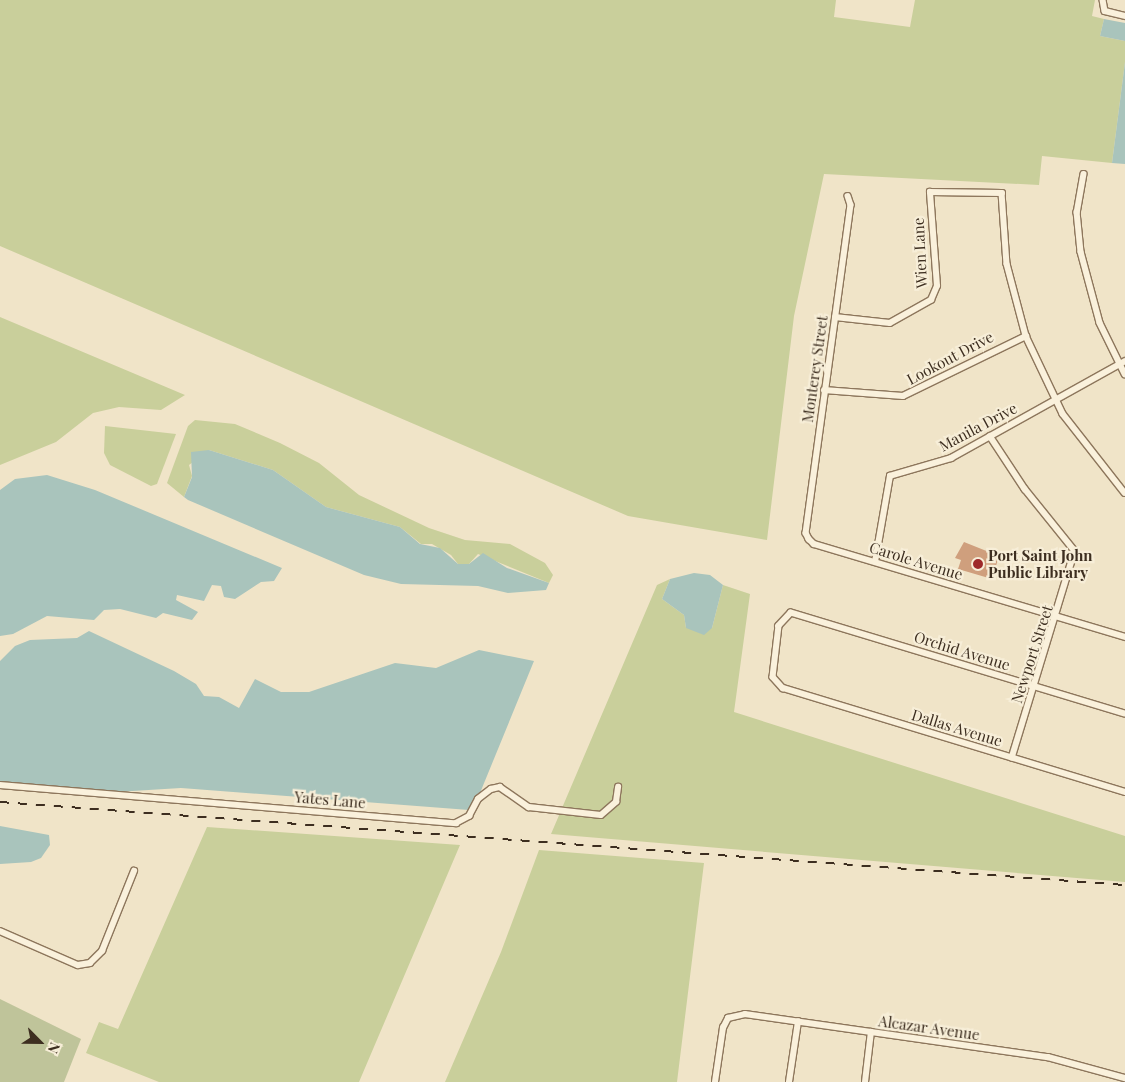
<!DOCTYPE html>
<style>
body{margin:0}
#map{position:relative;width:1125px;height:1082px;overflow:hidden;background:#f0e4c8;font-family:"Playfair Display",serif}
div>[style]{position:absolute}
.green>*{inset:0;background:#c9cf9b}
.cemetery>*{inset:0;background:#bfc49a}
.water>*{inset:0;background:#a9c4bc}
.building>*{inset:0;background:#cf9f7d}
.roads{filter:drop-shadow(1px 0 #8d765c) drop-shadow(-1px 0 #8d765c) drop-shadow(0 1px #8d765c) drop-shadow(0 -1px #8d765c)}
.street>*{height:5.5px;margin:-2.75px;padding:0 2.75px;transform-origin:2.75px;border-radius:2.75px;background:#faf1dc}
.rail>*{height:2px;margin-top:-1px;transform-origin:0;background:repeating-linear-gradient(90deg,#3d2e20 0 9px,transparent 0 18px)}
.dots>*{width:14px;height:14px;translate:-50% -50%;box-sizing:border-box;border:2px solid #f7eed8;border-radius:50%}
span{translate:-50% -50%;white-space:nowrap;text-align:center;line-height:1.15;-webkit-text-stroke:4.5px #f7eed8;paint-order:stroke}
.street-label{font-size:15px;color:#3d2e20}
.poi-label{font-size:15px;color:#3d2e20;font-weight:700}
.left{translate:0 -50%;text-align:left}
.north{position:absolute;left:15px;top:1017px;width:50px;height:50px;-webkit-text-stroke:4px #f7eed8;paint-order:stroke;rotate:113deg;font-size:14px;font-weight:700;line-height:20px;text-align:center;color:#3d2e20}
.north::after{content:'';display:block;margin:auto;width:18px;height:22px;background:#3d2e20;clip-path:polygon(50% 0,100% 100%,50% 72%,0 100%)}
</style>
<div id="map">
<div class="green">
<div style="clip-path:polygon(0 0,836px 0,834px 17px,910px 27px,915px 0,1095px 0,1092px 16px,1104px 19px,1100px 36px,1125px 41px,1125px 62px,1112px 163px,1042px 156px,1039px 185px,824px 174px,794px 316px,767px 540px,628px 516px,0 246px)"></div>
<div style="clip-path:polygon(0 317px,185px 395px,161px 410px,119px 407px,93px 413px,56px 442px,0 465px)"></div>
<div style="clip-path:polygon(195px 420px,235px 424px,280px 443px,319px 463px,359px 495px,429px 528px,465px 540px,510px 544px,545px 563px,553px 575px,549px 583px,478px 554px,469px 564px,458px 564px,451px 555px,432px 544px,421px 544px,400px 527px,326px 507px,273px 470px,209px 450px,189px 465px,192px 476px,184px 497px,167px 483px,188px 426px)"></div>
<div style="clip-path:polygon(105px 426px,176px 434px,157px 484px,151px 486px,110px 465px,104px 453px)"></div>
<div style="clip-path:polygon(670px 579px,662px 599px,684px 615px,686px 628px,712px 628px,723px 585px,750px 594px,734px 712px,1125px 836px,1125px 882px,551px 834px,560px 813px,601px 818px,619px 803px,621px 785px,616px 783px,613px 800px,600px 812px,562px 808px,657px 585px)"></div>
<div style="clip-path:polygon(207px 827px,460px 845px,359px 1082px,159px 1082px,86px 1053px,99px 1022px,118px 1029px)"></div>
<div style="clip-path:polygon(539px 850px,704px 863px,677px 1082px,445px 1082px,501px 952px)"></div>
</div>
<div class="cemetery">
<div style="clip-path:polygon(0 999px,81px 1039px,64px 1082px,0 1082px)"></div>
</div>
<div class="water">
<div style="clip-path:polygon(1104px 19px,1125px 23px,1125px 41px,1100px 36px)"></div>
<div style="clip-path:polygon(1125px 62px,1125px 164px,1112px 163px)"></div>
<div style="clip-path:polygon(209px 450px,273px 470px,326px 507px,400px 527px,420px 544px,440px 548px,458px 564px,469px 564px,483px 553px,507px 568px,549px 583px,546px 590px,508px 593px,478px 586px,401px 584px,364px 575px,188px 500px,184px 497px,192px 477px,191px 452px)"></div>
<div style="clip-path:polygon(47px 475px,95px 490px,282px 568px,274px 581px,261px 582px,235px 599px,224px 597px,221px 586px,212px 585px,204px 601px,177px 595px,176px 600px,198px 612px,192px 620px,163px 613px,156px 618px,120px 609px,104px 610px,94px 620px,47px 616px,13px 634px,0 636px,0 490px,15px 479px)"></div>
<div style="clip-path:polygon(694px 573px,710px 575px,723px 585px,712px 628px,704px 635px,686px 628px,684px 615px,662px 599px,670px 579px)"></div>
<div style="clip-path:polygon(89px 631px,174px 671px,196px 684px,204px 696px,219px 697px,239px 708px,255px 679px,281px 692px,309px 692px,395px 663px,436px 668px,479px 650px,534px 661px,480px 793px,469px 810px,181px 788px,116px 792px,0 782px,0 661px,15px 646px,30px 640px,77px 638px)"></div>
<div style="clip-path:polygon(0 826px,49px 835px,50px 845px,41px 858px,31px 862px,0 864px)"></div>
</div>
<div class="building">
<div style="clip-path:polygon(964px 542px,999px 556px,992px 579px,958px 569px,961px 560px,955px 558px)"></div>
</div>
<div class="roads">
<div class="street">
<div style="left:1103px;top:0;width:11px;rotate:80deg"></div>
<div style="left:1105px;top:11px;width:21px;rotate:14deg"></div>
<div style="left:1084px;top:174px;width:39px;rotate:100deg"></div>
<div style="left:1077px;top:212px;width:40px;rotate:84.3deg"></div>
<div style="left:1081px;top:252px;width:73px;rotate:75deg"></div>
<div style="left:1100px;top:323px;width:57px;rotate:63.9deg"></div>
<div style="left:848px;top:196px;width:9px;rotate:72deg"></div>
<div style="left:851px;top:205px;width:331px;rotate:97.8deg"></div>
<div style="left:806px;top:533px;width:7px;rotate:63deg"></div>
<div style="left:809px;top:539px;width:7px;rotate:45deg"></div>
<div style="left:814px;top:544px;width:325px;rotate:16.6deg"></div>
<div style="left:835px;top:317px;width:55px;rotate:6.2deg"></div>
<div style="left:890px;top:323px;width:47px;rotate:-29.3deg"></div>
<div style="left:931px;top:300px;width:15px;rotate:-67deg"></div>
<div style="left:937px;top:286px;width:94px;rotate:-94.3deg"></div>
<div style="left:930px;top:192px;width:72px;rotate:0.8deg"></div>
<div style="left:1002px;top:193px;width:71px;rotate:86deg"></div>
<div style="left:1007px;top:264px;width:74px;rotate:75.2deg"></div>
<div style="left:1026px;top:336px;width:86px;rotate:64.6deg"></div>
<div style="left:1063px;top:414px;width:100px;rotate:51.9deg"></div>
<div style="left:824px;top:390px;width:79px;rotate:4.3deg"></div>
<div style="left:903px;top:396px;width:137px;rotate:-26deg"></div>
<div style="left:990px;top:436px;width:64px;rotate:56.6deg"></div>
<div style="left:1025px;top:489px;width:80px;rotate:51.1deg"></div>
<div style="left:1075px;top:551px;width:216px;rotate:106.9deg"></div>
<div style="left:875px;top:562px;width:87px;rotate:-80.1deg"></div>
<div style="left:890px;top:476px;width:64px;rotate:-16.4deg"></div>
<div style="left:951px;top:458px;width:199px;rotate:-29.1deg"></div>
<div style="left:1125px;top:714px;width:349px;rotate:-163.2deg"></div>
<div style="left:791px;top:613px;width:18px;rotate:133deg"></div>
<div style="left:779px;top:626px;width:51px;rotate:96.7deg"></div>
<div style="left:773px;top:677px;width:15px;rotate:48deg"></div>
<div style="left:783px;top:688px;width:357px;rotate:16.9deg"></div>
<div style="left:0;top:785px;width:458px;rotate:4.8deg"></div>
<div style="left:456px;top:823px;width:15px;rotate:-28deg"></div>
<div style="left:469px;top:816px;width:19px;rotate:-62deg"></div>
<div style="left:478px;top:799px;width:16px;rotate:-38deg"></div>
<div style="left:491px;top:789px;width:9px;rotate:-13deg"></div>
<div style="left:500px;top:787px;width:35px;rotate:35deg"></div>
<div style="left:529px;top:807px;width:72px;rotate:6.3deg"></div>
<div style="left:601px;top:815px;width:20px;rotate:-41deg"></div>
<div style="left:616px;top:802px;width:15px;rotate:-82deg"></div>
<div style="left:0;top:931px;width:85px;rotate:23.6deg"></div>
<div style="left:78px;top:965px;width:12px;rotate:-9deg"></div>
<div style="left:90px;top:963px;width:17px;rotate:-45deg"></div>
<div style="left:102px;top:951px;width:86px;rotate:-68.2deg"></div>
<div style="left:715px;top:1082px;width:55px;rotate:-81.6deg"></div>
<div style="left:723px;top:1028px;width:11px;rotate:-63deg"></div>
<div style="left:728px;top:1018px;width:17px;rotate:-13deg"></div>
<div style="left:745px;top:1014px;width:306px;rotate:8.1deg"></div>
<div style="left:1048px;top:1057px;width:80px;rotate:15.3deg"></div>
<div style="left:789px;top:1082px;width:61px;rotate:-81.5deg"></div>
<div style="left:865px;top:1082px;width:50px;rotate:-83.2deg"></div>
</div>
</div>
<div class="rail">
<div style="left:0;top:802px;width:1128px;rotate:4.22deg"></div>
</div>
<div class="dots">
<div style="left:978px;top:564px;background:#9e2a2b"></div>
</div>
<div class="street-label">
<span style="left:920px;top:253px;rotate:-93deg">Wien Lane</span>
<span style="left:950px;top:358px;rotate:-28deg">Lookout Drive</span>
<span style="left:815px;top:369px;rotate:-82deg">Monterey Street</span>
<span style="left:978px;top:427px;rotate:-28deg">Manila Drive</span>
<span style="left:916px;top:561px;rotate:17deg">Carole Avenue</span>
<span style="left:962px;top:651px;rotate:17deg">Orchid Avenue</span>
<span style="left:1032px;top:654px;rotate:-72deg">Newport Street</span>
<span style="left:957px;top:728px;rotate:17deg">Dallas Avenue</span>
<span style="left:330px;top:800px;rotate:5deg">Yates Lane</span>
<span style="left:929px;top:1028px;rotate:8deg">Alcazar Avenue</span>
</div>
<div class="poi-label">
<span class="left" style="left:988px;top:564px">Port Saint John<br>Public Library</span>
</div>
<div class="north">N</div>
</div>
